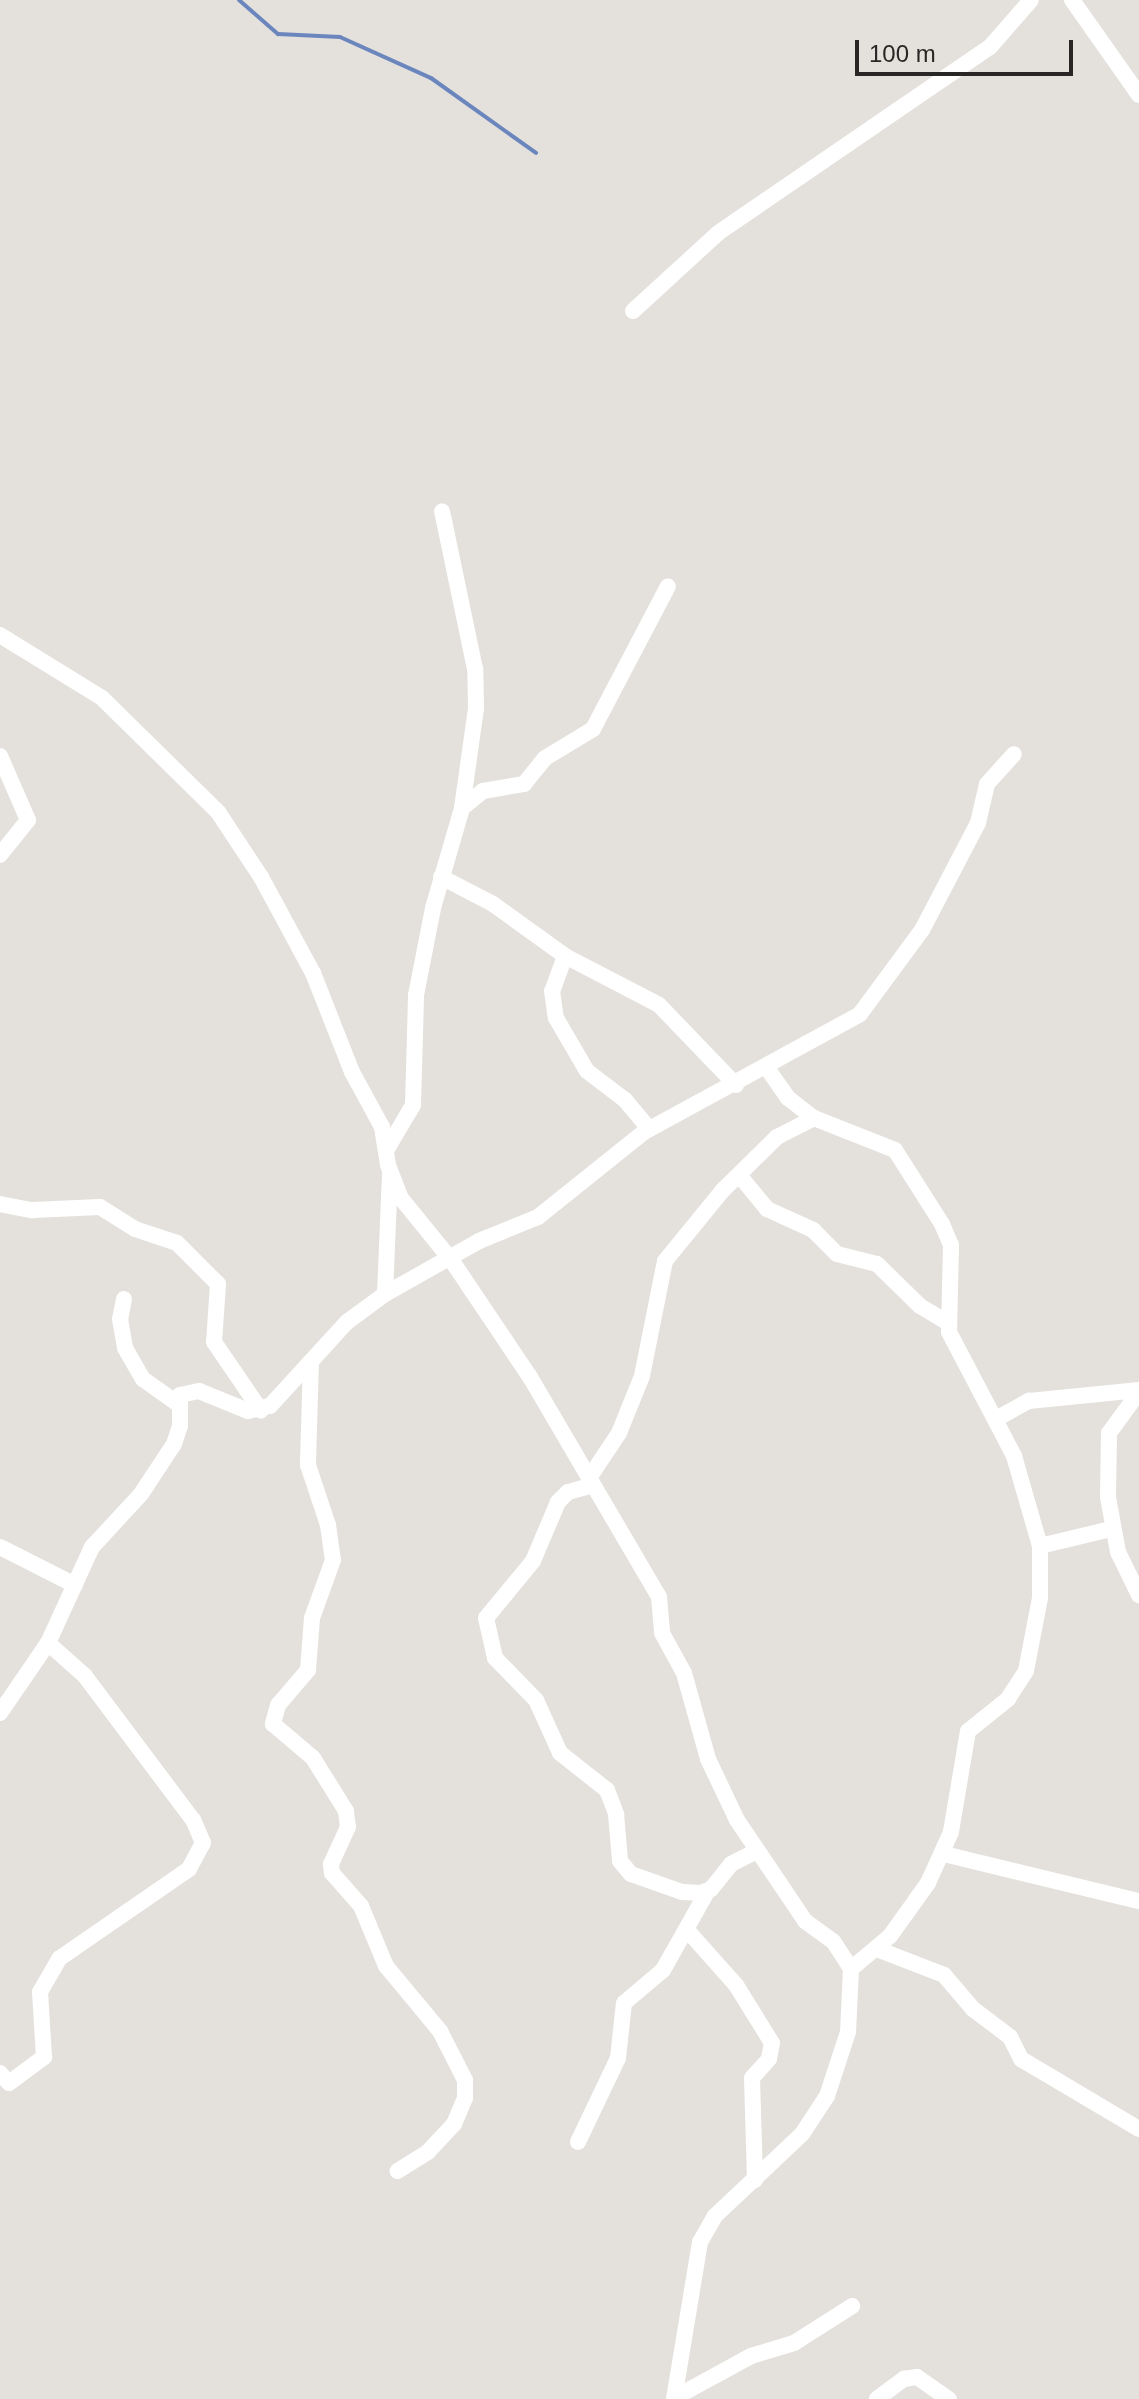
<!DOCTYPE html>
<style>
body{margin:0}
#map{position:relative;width:1139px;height:2399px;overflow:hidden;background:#e4e1dd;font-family:Helvetica,sans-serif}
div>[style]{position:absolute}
.stream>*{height:4px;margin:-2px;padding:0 2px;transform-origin:2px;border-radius:2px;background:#6b86bd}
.street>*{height:16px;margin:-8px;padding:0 8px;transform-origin:8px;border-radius:8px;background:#fff}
span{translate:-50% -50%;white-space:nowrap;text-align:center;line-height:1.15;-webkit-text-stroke:6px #e4e1dd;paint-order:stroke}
.scale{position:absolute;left:855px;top:40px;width:218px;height:36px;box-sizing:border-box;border:4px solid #282726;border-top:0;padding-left:10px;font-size:24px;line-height:28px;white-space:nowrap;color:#282726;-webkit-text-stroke:6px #e4e1dd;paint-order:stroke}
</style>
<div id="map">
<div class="stream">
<div style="left:239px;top:0;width:52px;rotate:41.1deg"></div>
<div style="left:278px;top:34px;width:62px;rotate:2.8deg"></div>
<div style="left:340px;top:37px;width:100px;rotate:24.3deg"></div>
<div style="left:431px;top:78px;width:129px;rotate:35.5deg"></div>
</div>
<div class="street">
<div style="left:1072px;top:0;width:116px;rotate:54.8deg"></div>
<div style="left:633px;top:311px;width:115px;rotate:-42.5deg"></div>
<div style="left:718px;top:233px;width:330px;rotate:-34.4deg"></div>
<div style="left:990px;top:47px;width:62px;rotate:-48.9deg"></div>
<div style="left:0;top:635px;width:120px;rotate:31.7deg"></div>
<div style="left:102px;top:698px;width:163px;rotate:44.5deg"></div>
<div style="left:218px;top:812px;width:78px;rotate:56.5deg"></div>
<div style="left:261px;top:877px;width:109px;rotate:61.6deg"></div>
<div style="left:313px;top:973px;width:106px;rotate:68.5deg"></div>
<div style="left:352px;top:1072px;width:63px;rotate:61.4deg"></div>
<div style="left:382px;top:1127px;width:38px;rotate:81deg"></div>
<div style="left:388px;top:1165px;width:34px;rotate:69deg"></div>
<div style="left:400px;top:1197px;width:82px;rotate:50.9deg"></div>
<div style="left:452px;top:1261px;width:140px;rotate:56.1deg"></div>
<div style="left:530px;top:1377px;width:255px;rotate:59.6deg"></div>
<div style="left:659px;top:1597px;width:36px;rotate:85deg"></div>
<div style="left:662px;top:1633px;width:46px;rotate:61.2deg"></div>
<div style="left:684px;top:1673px;width:89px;rotate:74.4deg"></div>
<div style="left:708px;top:1759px;width:68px;rotate:64.6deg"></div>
<div style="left:737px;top:1820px;width:122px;rotate:56deg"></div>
<div style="left:805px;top:1921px;width:34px;rotate:36deg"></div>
<div style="left:833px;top:1941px;width:33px;rotate:57deg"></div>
<div style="left:851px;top:1969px;width:63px;rotate:92.7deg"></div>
<div style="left:848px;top:2032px;width:67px;rotate:108.2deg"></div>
<div style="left:827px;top:2096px;width:45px;rotate:123.3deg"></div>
<div style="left:802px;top:2134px;width:120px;rotate:136.7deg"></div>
<div style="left:715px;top:2216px;width:30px;rotate:120deg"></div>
<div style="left:700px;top:2242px;width:159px;rotate:99.4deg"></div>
<div style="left:0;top:756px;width:70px;rotate:66.4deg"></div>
<div style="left:28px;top:820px;width:45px;rotate:128.7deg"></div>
<div style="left:462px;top:808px;width:27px;rotate:-39deg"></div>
<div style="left:483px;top:791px;width:42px;rotate:-9.7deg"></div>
<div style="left:524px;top:784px;width:33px;rotate:-51deg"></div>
<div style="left:545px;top:758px;width:56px;rotate:-31.1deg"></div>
<div style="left:593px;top:729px;width:161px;rotate:-62.3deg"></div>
<div style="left:441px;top:877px;width:59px;rotate:27.4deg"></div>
<div style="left:493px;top:904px;width:89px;rotate:35.8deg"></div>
<div style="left:565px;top:956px;width:106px;rotate:27.5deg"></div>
<div style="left:659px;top:1005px;width:111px;rotate:46.1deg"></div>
<div style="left:565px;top:956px;width:37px;rotate:110deg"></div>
<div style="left:552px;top:991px;width:27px;rotate:82deg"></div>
<div style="left:556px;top:1018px;width:61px;rotate:59.7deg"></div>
<div style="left:587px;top:1071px;width:48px;rotate:37.3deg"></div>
<div style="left:625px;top:1100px;width:38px;rotate:50deg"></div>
<div style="left:767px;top:1068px;width:37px;rotate:55deg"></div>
<div style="left:788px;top:1098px;width:33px;rotate:38deg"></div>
<div style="left:814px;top:1118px;width:87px;rotate:21.6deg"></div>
<div style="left:895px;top:1150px;width:88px;rotate:57.6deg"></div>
<div style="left:942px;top:1224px;width:23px;rotate:67deg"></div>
<div style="left:951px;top:1245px;width:87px;rotate:91.3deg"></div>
<div style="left:949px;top:1332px;width:140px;rotate:62.3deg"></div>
<div style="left:1014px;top:1456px;width:94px;rotate:73.9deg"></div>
<div style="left:1040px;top:1546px;width:52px;rotate:90deg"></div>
<div style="left:1040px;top:1598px;width:74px;rotate:100.9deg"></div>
<div style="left:1026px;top:1671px;width:33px;rotate:123deg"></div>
<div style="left:1008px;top:1699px;width:51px;rotate:141.3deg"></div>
<div style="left:968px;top:1731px;width:102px;rotate:99.6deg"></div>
<div style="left:951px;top:1832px;width:56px;rotate:114.3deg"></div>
<div style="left:928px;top:1883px;width:65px;rotate:125.6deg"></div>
<div style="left:890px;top:1936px;width:51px;rotate:139.8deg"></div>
<div style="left:387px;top:1149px;width:51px;rotate:-59.4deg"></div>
<div style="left:413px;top:1105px;width:110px;rotate:-88.4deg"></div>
<div style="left:416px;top:995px;width:89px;rotate:-78.9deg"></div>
<div style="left:433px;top:908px;width:104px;rotate:-73.8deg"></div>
<div style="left:462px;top:808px;width:101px;rotate:-82deg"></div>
<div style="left:476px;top:708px;width:39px;rotate:-91deg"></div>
<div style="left:475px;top:669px;width:161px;rotate:-101.8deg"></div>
<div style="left:739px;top:1175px;width:44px;rotate:50.5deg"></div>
<div style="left:767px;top:1209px;width:51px;rotate:24.5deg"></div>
<div style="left:813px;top:1230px;width:34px;rotate:45deg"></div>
<div style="left:837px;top:1254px;width:41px;rotate:14deg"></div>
<div style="left:877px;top:1264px;width:60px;rotate:44.3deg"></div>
<div style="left:920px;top:1306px;width:33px;rotate:31deg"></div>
<div style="left:0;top:1204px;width:33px;rotate:11deg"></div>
<div style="left:32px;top:1210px;width:68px;rotate:-2.5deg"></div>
<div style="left:100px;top:1207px;width:41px;rotate:32.2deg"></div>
<div style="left:135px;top:1229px;width:44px;rotate:18.4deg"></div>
<div style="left:177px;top:1243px;width:58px;rotate:45deg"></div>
<div style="left:218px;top:1284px;width:58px;rotate:93.9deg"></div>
<div style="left:214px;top:1342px;width:83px;rotate:55.7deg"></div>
<div style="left:385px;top:1294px;width:119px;rotate:-87.6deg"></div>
<div style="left:124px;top:1299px;width:20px;rotate:101deg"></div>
<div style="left:120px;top:1319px;width:29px;rotate:80deg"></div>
<div style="left:125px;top:1348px;width:36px;rotate:60deg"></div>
<div style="left:143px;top:1379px;width:43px;rotate:35.5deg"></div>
<div style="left:311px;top:1361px;width:104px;rotate:91.7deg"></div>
<div style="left:308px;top:1465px;width:63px;rotate:71.6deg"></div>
<div style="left:328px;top:1525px;width:35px;rotate:82deg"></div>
<div style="left:333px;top:1560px;width:62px;rotate:109.9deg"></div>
<div style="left:312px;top:1618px;width:52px;rotate:94.4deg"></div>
<div style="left:308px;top:1670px;width:46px;rotate:130.6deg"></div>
<div style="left:278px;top:1705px;width:20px;rotate:105deg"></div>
<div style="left:273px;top:1724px;width:52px;rotate:40.4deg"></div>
<div style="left:313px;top:1758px;width:62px;rotate:58.1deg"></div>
<div style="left:346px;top:1811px;width:16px;rotate:83deg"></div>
<div style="left:348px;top:1827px;width:41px;rotate:114.7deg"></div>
<div style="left:331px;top:1864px;width:9px;rotate:84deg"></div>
<div style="left:332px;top:1873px;width:44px;rotate:48.7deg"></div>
<div style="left:361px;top:1906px;width:65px;rotate:67.4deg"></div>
<div style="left:386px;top:1966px;width:85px;rotate:50.3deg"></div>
<div style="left:440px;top:2031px;width:55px;rotate:63deg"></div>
<div style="left:465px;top:2080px;width:18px;rotate:90deg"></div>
<div style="left:465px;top:2098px;width:28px;rotate:113deg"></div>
<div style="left:454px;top:2124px;width:38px;rotate:133deg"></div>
<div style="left:428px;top:2152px;width:36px;rotate:148deg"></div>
<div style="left:1139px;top:1392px;width:51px;rotate:126.2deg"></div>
<div style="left:1109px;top:1433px;width:64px;rotate:90.9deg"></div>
<div style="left:1108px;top:1497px;width:56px;rotate:79.7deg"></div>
<div style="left:1118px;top:1552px;width:48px;rotate:64deg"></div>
<div style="left:996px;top:1419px;width:38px;rotate:-29deg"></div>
<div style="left:1029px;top:1401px;width:111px;rotate:-5.7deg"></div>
<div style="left:589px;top:1478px;width:54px;rotate:-56.3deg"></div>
<div style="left:619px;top:1433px;width:61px;rotate:-68deg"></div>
<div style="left:642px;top:1376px;width:117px;rotate:-78.7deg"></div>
<div style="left:665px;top:1261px;width:92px;rotate:-50.8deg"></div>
<div style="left:723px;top:1190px;width:76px;rotate:-44.5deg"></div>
<div style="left:777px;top:1137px;width:42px;rotate:-27.2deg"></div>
<div style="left:593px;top:1485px;width:26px;rotate:164deg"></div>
<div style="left:568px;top:1492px;width:14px;rotate:135deg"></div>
<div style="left:558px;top:1502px;width:64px;rotate:113deg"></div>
<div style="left:533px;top:1561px;width:74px;rotate:129.5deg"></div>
<div style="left:486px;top:1618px;width:41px;rotate:77.3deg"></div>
<div style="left:495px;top:1658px;width:59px;rotate:45.7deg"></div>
<div style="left:536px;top:1700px;width:58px;rotate:65.6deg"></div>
<div style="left:560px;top:1753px;width:60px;rotate:38.2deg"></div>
<div style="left:607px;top:1790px;width:26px;rotate:69deg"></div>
<div style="left:616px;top:1814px;width:47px;rotate:85.1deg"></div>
<div style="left:620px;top:1861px;width:17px;rotate:50deg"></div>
<div style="left:631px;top:1874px;width:54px;rotate:19.4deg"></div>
<div style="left:682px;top:1892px;width:19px;rotate:3deg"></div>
<div style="left:701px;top:1893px;width:11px;rotate:-22deg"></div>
<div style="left:711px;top:1889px;width:32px;rotate:-51deg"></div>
<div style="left:731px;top:1864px;width:29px;rotate:-27deg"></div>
<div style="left:1040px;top:1546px;width:73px;rotate:-13.5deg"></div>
<div style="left:0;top:1547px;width:84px;rotate:26.9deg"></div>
<div style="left:0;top:1713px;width:85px;rotate:-55.6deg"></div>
<div style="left:48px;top:1643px;width:106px;rotate:-65.4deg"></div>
<div style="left:92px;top:1547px;width:72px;rotate:-47.2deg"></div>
<div style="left:141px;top:1494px;width:60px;rotate:-56.6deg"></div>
<div style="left:174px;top:1444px;width:19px;rotate:-72deg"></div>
<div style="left:180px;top:1426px;width:31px;rotate:-90deg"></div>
<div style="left:180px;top:1395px;width:19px;rotate:-12deg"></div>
<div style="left:199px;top:1391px;width:53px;rotate:22.2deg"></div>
<div style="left:248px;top:1411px;width:23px;rotate:-13deg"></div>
<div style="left:270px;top:1406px;width:114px;rotate:-47.5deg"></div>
<div style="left:347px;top:1322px;width:47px;rotate:-36.4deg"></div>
<div style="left:385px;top:1294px;width:108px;rotate:-29.4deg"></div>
<div style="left:479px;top:1241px;width:64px;rotate:-22.1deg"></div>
<div style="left:538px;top:1217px;width:136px;rotate:-38.7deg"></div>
<div style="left:644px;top:1132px;width:246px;rotate:-28.6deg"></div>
<div style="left:860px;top:1014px;width:104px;rotate:-53.6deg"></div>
<div style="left:922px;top:930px;width:121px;rotate:-62.4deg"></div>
<div style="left:978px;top:823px;width:40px;rotate:-77deg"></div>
<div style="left:987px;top:784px;width:40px;rotate:-48deg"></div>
<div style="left:944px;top:1854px;width:201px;rotate:13.6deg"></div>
<div style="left:687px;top:1930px;width:74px;rotate:48.3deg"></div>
<div style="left:736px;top:1985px;width:68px;rotate:58.2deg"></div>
<div style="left:772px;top:2043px;width:16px;rotate:101deg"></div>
<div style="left:769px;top:2059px;width:25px;rotate:132deg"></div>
<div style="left:752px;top:2078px;width:102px;rotate:88.3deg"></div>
<div style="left:877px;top:1949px;width:72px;rotate:21.2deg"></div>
<div style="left:944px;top:1975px;width:45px;rotate:49.5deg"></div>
<div style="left:973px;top:2009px;width:46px;rotate:37.1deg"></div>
<div style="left:1010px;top:2037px;width:25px;rotate:63deg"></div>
<div style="left:1021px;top:2059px;width:137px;rotate:30.7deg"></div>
<div style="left:0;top:2073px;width:13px;rotate:48deg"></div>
<div style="left:9px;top:2083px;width:44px;rotate:-36.6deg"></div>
<div style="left:44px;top:2057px;width:65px;rotate:-93.5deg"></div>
<div style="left:40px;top:1992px;width:39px;rotate:-60deg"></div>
<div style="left:60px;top:1958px;width:157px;rotate:-34.6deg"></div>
<div style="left:189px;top:1869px;width:30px;rotate:-62deg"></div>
<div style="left:203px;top:1843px;width:25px;rotate:-113deg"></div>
<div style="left:193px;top:1820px;width:180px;rotate:-126.9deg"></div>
<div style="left:85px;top:1676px;width:50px;rotate:-138.3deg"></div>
<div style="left:578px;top:2142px;width:93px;rotate:-64.5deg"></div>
<div style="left:618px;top:2058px;width:55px;rotate:-83.8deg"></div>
<div style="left:624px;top:2003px;width:51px;rotate:-40.2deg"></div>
<div style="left:663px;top:1970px;width:90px;rotate:-60.6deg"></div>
<div style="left:674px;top:2398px;width:88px;rotate:-28.6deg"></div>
<div style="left:751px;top:2356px;width:45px;rotate:-16.8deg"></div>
<div style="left:794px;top:2343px;width:69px;rotate:-32.5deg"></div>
<div style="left:877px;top:2399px;width:34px;rotate:-37deg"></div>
<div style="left:904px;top:2379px;width:13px;rotate:-9deg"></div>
<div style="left:917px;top:2377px;width:39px;rotate:35deg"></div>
</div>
<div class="scale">100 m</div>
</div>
